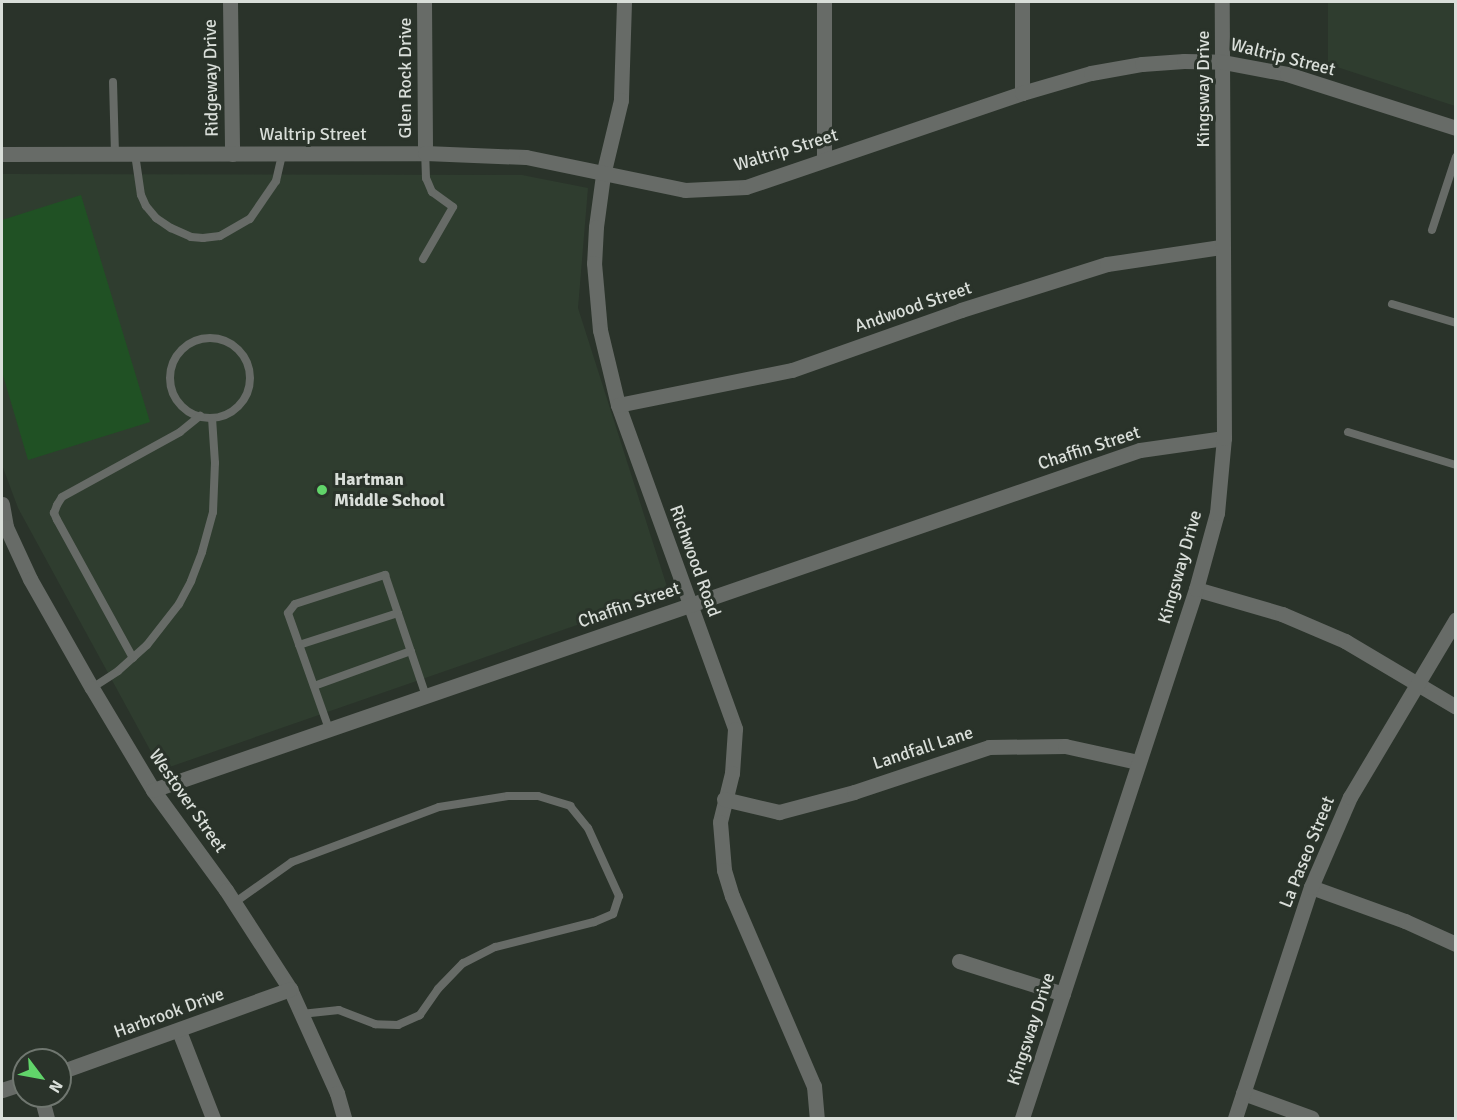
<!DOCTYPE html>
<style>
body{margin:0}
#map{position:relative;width:1457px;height:1120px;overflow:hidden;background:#2a332a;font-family:Signika,sans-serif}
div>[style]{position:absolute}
.built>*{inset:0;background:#2f3d2f}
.green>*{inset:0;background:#205124}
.service>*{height:8px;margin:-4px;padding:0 4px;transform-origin:4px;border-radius:4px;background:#676b67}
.service>.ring{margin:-4px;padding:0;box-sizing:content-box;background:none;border:8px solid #676b67;border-radius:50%}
.minor>*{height:15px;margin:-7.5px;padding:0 7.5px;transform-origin:7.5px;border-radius:7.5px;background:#676b67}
.tertiary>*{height:15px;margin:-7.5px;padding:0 7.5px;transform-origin:7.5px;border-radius:7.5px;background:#676b67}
.dots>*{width:16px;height:16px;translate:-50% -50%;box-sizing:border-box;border:3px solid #2a332a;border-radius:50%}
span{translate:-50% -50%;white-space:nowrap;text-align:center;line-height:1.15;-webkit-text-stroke:6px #2a332a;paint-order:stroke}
.street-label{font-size:18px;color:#d9ded9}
.poi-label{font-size:18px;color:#d9ded9;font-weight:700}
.left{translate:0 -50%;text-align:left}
.frame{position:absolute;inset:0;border:3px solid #d9ded9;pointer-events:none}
.north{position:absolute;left:12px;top:1048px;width:60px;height:60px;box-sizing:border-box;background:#2a332a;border:2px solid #707770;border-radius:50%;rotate:122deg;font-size:16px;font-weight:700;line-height:24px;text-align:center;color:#d9ded9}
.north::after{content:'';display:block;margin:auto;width:21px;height:27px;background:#61d46a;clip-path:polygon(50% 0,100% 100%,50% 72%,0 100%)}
</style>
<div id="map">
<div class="built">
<div style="clip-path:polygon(1328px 2px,1455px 2px,1455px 106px,1328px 64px)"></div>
<div style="clip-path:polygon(2px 174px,522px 175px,588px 188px,578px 308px,669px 593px,161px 770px,18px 508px,2px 465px)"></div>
</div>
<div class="green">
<div style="clip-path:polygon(81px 195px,150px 422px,28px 460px,2px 372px,2px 220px)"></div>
</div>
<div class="service">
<div style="left:113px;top:82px;width:72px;rotate:88.4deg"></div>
<div style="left:135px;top:154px;width:41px;rotate:81.7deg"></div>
<div style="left:141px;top:195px;width:12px;rotate:66deg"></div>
<div style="left:146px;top:206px;width:16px;rotate:50deg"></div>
<div style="left:156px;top:218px;width:18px;rotate:34deg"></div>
<div style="left:171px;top:228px;width:22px;rotate:24deg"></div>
<div style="left:191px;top:237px;width:12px;rotate:5deg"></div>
<div style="left:203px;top:238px;width:17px;rotate:-7deg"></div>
<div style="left:220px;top:236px;width:34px;rotate:-30deg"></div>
<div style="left:250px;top:219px;width:46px;rotate:-55.6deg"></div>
<div style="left:276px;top:181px;width:28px;rotate:-77deg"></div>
<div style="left:1432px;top:230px;width:77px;rotate:-71.8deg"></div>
<div style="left:423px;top:259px;width:60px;rotate:-60deg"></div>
<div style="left:453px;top:207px;width:26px;rotate:-144deg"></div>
<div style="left:432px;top:192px;width:15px;rotate:-113deg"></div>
<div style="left:426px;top:178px;width:25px;rotate:-92deg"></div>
<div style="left:1392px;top:304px;width:67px;rotate:16.5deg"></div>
<div class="ring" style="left:170px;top:338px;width:72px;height:72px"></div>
<div style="left:1348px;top:432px;width:113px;rotate:17deg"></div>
<div style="left:299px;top:645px;width:104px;rotate:-17.9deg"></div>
<div style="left:133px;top:658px;width:158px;rotate:-118.8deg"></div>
<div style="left:57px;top:520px;width:8px;rotate:-113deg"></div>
<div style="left:54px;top:513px;width:9px;rotate:-69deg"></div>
<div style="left:57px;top:505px;width:9px;rotate:-58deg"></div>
<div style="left:62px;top:497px;width:135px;rotate:-28.8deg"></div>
<div style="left:180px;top:432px;width:26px;rotate:-39deg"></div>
<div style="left:314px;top:686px;width:103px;rotate:-19.8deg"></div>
<div style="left:92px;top:688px;width:31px;rotate:-33deg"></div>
<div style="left:118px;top:671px;width:39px;rotate:-42deg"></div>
<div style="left:147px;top:645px;width:52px;rotate:-52deg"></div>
<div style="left:179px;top:604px;width:26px;rotate:-62deg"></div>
<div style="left:191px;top:581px;width:31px;rotate:-69deg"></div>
<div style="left:202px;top:552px;width:41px;rotate:-74.6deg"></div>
<div style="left:213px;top:512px;width:49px;rotate:-87.7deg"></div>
<div style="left:215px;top:463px;width:45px;rotate:-93.8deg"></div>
<div style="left:329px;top:729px;width:123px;rotate:-109.5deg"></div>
<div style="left:288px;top:613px;width:11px;rotate:-52deg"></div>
<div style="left:295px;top:604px;width:95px;rotate:-17.9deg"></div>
<div style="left:385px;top:575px;width:128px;rotate:71.3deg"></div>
<div style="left:234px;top:903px;width:71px;rotate:-35.3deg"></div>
<div style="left:292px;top:862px;width:157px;rotate:-20.5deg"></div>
<div style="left:439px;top:807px;width:70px;rotate:-9.1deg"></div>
<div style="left:508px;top:796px;width:30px"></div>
<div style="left:538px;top:796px;width:34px;rotate:17deg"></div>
<div style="left:570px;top:806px;width:28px;rotate:51deg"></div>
<div style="left:588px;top:828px;width:75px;rotate:65.5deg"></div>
<div style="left:619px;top:896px;width:19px;rotate:108deg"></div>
<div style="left:613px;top:914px;width:21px;rotate:157deg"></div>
<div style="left:594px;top:922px;width:102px;rotate:165.8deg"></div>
<div style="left:495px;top:947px;width:36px;rotate:153deg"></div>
<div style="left:463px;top:963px;width:36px;rotate:134deg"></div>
<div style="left:438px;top:989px;width:32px;rotate:125deg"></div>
<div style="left:420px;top:1015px;width:24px;rotate:156deg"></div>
<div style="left:398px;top:1025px;width:23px;rotate:-178deg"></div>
<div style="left:375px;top:1024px;width:39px;rotate:-159deg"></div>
<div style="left:339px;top:1010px;width:38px;rotate:174deg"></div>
</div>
<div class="minor">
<div style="left:230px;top:2px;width:152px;rotate:89.2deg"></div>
<div style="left:424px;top:2px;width:151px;rotate:89.6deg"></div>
<div style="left:624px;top:2px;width:98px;rotate:91.8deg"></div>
<div style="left:621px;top:100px;width:77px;rotate:103.5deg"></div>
<div style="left:603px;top:175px;width:52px;rotate:97.7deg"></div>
<div style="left:596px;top:227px;width:36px;rotate:93deg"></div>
<div style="left:594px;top:263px;width:67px;rotate:84.9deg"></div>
<div style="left:600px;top:330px;width:77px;rotate:76.5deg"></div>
<div style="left:618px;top:405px;width:344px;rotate:70.1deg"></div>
<div style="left:735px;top:729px;width:44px;rotate:93.9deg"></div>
<div style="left:732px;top:773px;width:50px;rotate:103.8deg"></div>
<div style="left:720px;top:822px;width:48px;rotate:85.2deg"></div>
<div style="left:724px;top:870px;width:27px;rotate:73deg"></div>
<div style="left:732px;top:896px;width:207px;rotate:66.7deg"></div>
<div style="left:814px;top:1086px;width:32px;rotate:85deg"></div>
<div style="left:824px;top:2px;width:157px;rotate:90deg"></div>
<div style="left:1022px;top:2px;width:91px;rotate:90deg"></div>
<div style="left:618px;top:405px;width:177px;rotate:-11.4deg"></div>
<div style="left:792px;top:370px;width:179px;rotate:-19.5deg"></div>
<div style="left:961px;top:310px;width:153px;rotate:-17.5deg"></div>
<div style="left:1107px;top:264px;width:115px;rotate:-8.5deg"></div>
<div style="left:2px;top:504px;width:23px;rotate:80deg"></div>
<div style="left:6px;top:527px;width:57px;rotate:65.2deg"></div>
<div style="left:30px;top:579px;width:125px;rotate:60.4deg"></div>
<div style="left:92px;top:688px;width:119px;rotate:59.1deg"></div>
<div style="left:153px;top:790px;width:124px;rotate:53.9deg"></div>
<div style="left:226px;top:890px;width:118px;rotate:57.1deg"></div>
<div style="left:290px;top:989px;width:114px;rotate:65.7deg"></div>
<div style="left:337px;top:1093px;width:26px;rotate:74deg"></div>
<div style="left:1196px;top:589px;width:90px;rotate:16.2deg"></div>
<div style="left:1282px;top:614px;width:69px;rotate:23.2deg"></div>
<div style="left:1345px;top:641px;width:129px;rotate:30.7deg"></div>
<div style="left:153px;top:790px;width:1044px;rotate:-19.01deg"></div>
<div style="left:1140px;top:450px;width:85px;rotate:-8.1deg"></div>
<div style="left:724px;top:799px;width:57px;rotate:13.3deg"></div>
<div style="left:779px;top:812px;width:78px;rotate:-14.9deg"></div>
<div style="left:854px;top:792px;width:142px;rotate:-18.4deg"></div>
<div style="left:989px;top:747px;width:76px;rotate:-0.8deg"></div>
<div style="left:1065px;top:746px;width:75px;rotate:12.4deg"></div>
<div style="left:1311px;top:887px;width:100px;rotate:19.9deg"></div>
<div style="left:1405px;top:921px;width:56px;rotate:24.3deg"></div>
<div style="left:959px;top:961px;width:109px;rotate:17.6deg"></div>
<div style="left:179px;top:1031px;width:93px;rotate:68.7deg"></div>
<div style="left:60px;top:1072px;width:245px;rotate:-19.8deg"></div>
<div style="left:2px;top:1090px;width:23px;rotate:-18deg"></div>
<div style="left:1243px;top:1093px;width:73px;rotate:19.9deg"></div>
<div style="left:41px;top:1096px;width:23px;rotate:75deg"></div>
<div style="left:1022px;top:1118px;width:557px;rotate:-71.79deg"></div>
<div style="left:1196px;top:589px;width:79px;rotate:-74.6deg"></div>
<div style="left:1217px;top:513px;width:75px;rotate:-84.7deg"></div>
<div style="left:1224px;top:438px;width:436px;rotate:-90.3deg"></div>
<div style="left:1235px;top:1118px;width:243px;rotate:-71.8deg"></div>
<div style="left:1311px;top:887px;width:98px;rotate:-66.6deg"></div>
<div style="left:1350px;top:797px;width:207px;rotate:-59.2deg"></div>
</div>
<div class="tertiary">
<div style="left:2px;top:154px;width:423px;rotate:-0.1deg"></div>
<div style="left:425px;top:153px;width:101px;rotate:2.3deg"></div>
<div style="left:526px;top:157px;width:162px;rotate:11.7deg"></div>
<div style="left:685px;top:190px;width:61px;rotate:-2.8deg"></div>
<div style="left:746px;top:187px;width:292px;rotate:-18.8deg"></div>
<div style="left:1022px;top:93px;width:72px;rotate:-16.2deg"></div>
<div style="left:1091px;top:73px;width:52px;rotate:-10deg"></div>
<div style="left:1142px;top:64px;width:42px;rotate:-4.1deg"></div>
<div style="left:1184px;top:61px;width:39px;rotate:1deg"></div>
<div style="left:1223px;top:62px;width:65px;rotate:10.6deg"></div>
<div style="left:1287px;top:74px;width:177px;rotate:17.7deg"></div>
</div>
<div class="dots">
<div style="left:322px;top:490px;background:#61d46a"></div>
</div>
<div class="street-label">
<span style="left:1283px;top:57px;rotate:14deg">Waltrip Street</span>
<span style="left:211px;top:78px;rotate:-91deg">Ridgeway Drive</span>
<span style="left:405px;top:78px;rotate:-90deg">Glen Rock Drive</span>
<span style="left:1203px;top:89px;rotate:-90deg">Kingsway Drive</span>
<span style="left:313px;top:134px">Waltrip Street</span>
<span style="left:786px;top:150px;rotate:-17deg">Waltrip Street</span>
<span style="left:913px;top:307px;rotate:-19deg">Andwood Street</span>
<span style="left:1089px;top:448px;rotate:-18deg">Chaffin Street</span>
<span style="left:695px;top:561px;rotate:70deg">Richwood Road</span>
<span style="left:1180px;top:567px;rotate:-74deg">Kingsway Drive</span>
<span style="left:629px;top:605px;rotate:-19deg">Chaffin Street</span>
<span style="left:923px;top:748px;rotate:-18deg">Landfall Lane</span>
<span style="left:188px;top:801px;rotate:55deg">Westover Street</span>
<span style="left:1307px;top:852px;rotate:-68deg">La Paseo Street</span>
<span style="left:169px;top:1013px;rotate:-20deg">Harbrook Drive</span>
<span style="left:1031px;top:1029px;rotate:-72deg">Kingsway Drive</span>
</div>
<div class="poi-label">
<span class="left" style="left:334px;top:490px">Hartman<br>Middle School</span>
</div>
<div class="frame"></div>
<div class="north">N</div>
</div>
